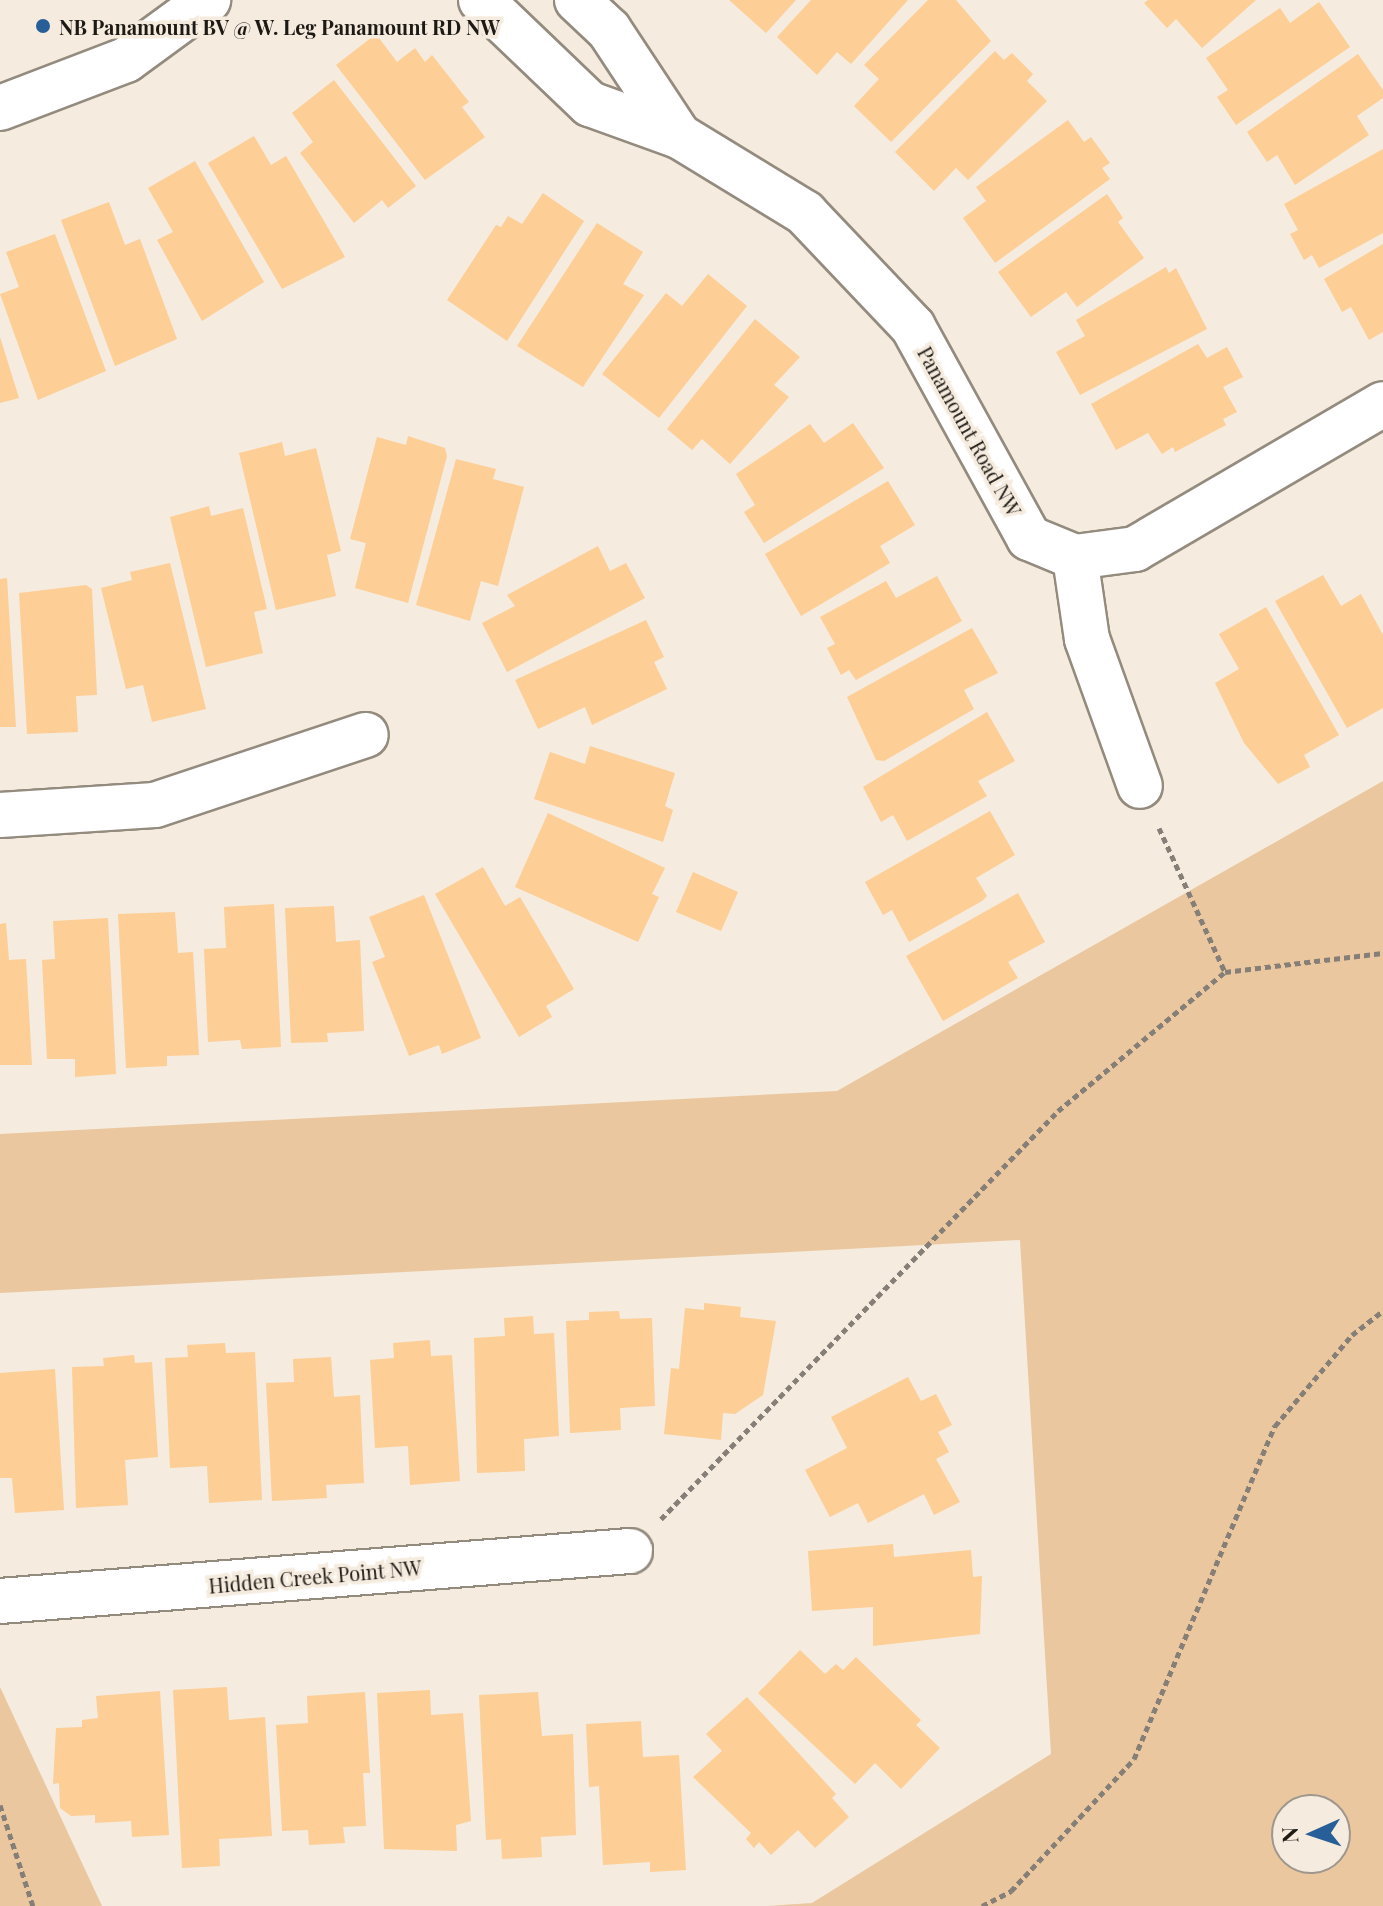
<!DOCTYPE html>
<style>
body{margin:0}
#map{position:relative;width:1383px;height:1906px;overflow:hidden;background:#f5ebde;font-family:"Playfair Display",serif}
div>[style]{position:absolute}
.green>*{inset:0;background:#eac79e}
.building>*{inset:0;background:#fdce95}
.path>*{height:5px;margin-top:-2.5px;transform-origin:0;background:repeating-linear-gradient(90deg,#867f77 0 6px,transparent 0 10px)}
.roads{filter:drop-shadow(2px 0 #948b7f) drop-shadow(-2px 0 #948b7f) drop-shadow(0 2px #948b7f) drop-shadow(0 -2px #948b7f)}
.minor>*{height:44px;margin:-22px;padding:0 22px;transform-origin:22px;border-radius:22px;background:#fff}
.dots>*{width:22px;height:22px;translate:-50% -50%;box-sizing:border-box;border:4px solid #f5ebde;border-radius:50%}
span{translate:-50% -50%;white-space:nowrap;text-align:center;line-height:1.15;-webkit-text-stroke:7px #f5ebde;paint-order:stroke}
.poi-label{font-size:20px;color:#1d1915;font-weight:700}
.left{translate:0 -50%;text-align:left}
.street-label{font-size:20px;color:#1d1915}
.north{position:absolute;left:1271px;top:1794px;width:80px;height:80px;box-sizing:border-box;background:#f5ebde;border:2px solid #9f978e;border-radius:50%;rotate:267deg;font-size:22px;font-weight:700;line-height:32px;text-align:center;color:#1d1915}
.north::after{content:'';display:block;margin:auto;width:28px;height:36px;background:#295f98;clip-path:polygon(50% 0,100% 100%,50% 72%,0 100%)}
</style>
<div id="map">
<div class="green">
<div style="clip-path:polygon(evenodd,1383px 781px,1383px 1906px,767px 1906px,812px 1903px,1051px 1754px,1020px 1240px,0 1293px,0 1134px,837px 1091px,1383px 781px,1335px 1810px,1335px 1858px,1287px 1858px,1287px 1810px,1335px 1810px)"></div>
<div style="clip-path:polygon(0 1687px,102px 1906px,0 1906px)"></div>
</div>
<div class="building">
<div style="clip-path:polygon(729px 0,796px 0,766px 33px)"></div>
<div style="clip-path:polygon(811px 0,908px 0,851px 64px,837px 52px,817px 75px,777px 37px)"></div>
<div style="clip-path:polygon(928px 0,956px 0,991px 41px,891px 142px,854px 106px,879px 79px,864px 65px)"></div>
<div style="clip-path:polygon(1148px 0,1256px 0,1202px 48px,1176px 19px,1167px 28px,1144px 3px)"></div>
<div style="clip-path:polygon(1319px 2px,1350px 47px,1236px 125px,1217px 97px,1228px 90px,1206px 58px,1280px 8px,1290px 23px)"></div>
<div style="clip-path:polygon(376px 34px,397px 62px,415px 48px,425px 62px,432px 55px,469px 102px,462px 107px,485px 137px,425px 180px,336px 65px)"></div>
<div style="clip-path:polygon(995px 51px,1004px 60px,1012px 53px,1033px 74px,1027px 81px,1047px 101px,968px 180px,956px 168px,934px 191px,895px 152px)"></div>
<div style="clip-path:polygon(1358px 54px,1383px 90px,1383px 98px,1357px 116px,1369px 135px,1295px 185px,1277px 155px,1267px 162px,1247px 132px)"></div>
<div style="clip-path:polygon(334px 80px,416px 186px,388px 208px,382px 200px,354px 223px,300px 153px,313px 142px,292px 113px)"></div>
<div style="clip-path:polygon(1068px 120px,1084px 142px,1091px 137px,1110px 163px,1102px 168px,1110px 179px,995px 263px,963px 218px,986px 201px,976px 187px)"></div>
<div style="clip-path:polygon(254px 136px,271px 165px,286px 156px,345px 257px,282px 289px,208px 163px)"></div>
<div style="clip-path:polygon(1383px 149px,1383px 233px,1319px 268px,1312px 255px,1304px 260px,1290px 234px,1298px 230px,1284px 204px)"></div>
<div style="clip-path:polygon(195px 161px,264px 282px,202px 321px,157px 240px,173px 232px,148px 188px)"></div>
<div style="clip-path:polygon(543px 193px,584px 221px,507px 341px,447px 300px,496px 225px,501px 227px,508px 216px,522px 224px)"></div>
<div style="clip-path:polygon(1107px 194px,1123px 218px,1118px 222px,1144px 258px,1077px 307px,1066px 292px,1031px 317px,998px 272px)"></div>
<div style="clip-path:polygon(109px 202px,125px 245px,140px 239px,177px 339px,115px 366px,61px 220px)"></div>
<div style="clip-path:polygon(597px 223px,643px 252px,623px 284px,644px 295px,583px 387px,517px 346px)"></div>
<div style="clip-path:polygon(55px 234px,106px 371px,38px 400px,0 294px,19px 287px,6px 252px)"></div>
<div style="clip-path:polygon(1383px 244px,1383px 332px,1369px 340px,1351px 307px,1342px 312px,1324px 279px)"></div>
<div style="clip-path:polygon(1166px 267px,1169px 273px,1176px 268px,1207px 329px,1080px 395px,1056px 352px,1085px 336px,1076px 320px)"></div>
<div style="clip-path:polygon(708px 274px,747px 306px,659px 418px,602px 374px,666px 293px,682px 306px)"></div>
<div style="clip-path:polygon(755px 319px,800px 357px,774px 385px,789px 397px,730px 464px,702px 439px,692px 450px,667px 429px)"></div>
<div style="clip-path:polygon(0 337px,19px 398px,0 403px)"></div>
<div style="clip-path:polygon(1198px 344px,1207px 358px,1227px 347px,1243px 377px,1223px 387px,1237px 412px,1223px 419px,1226px 425px,1175px 452px,1173px 447px,1162px 454px,1148px 433px,1116px 450px,1091px 404px)"></div>
<div style="clip-path:polygon(853px 423px,884px 468px,764px 543px,744px 512px,755px 505px,736px 474px,810px 424px,824px 443px)"></div>
<div style="clip-path:polygon(408px 436px,445px 448px,447px 456px,408px 603px,355px 588px,366px 543px,350px 539px,377px 437px,406px 445px)"></div>
<div style="clip-path:polygon(282px 442px,285px 456px,316px 448px,341px 551px,327px 555px,336px 596px,276px 610px,239px 453px)"></div>
<div style="clip-path:polygon(456px 459px,496px 469px,493px 479px,524px 487px,498px 586px,481px 581px,470px 621px,416px 605px)"></div>
<div style="clip-path:polygon(888px 481px,915px 525px,880px 546px,890px 563px,801px 616px,765px 554px)"></div>
<div style="clip-path:polygon(209px 506px,211px 516px,243px 508px,267px 609px,254px 612px,263px 653px,206px 667px,170px 517px)"></div>
<div style="clip-path:polygon(598px 546px,610px 571px,626px 563px,645px 598px,507px 672px,482px 623px,515px 606px,507px 595px)"></div>
<div style="clip-path:polygon(170px 563px,206px 709px,152px 722px,143px 685px,126px 689px,101px 588px,132px 580px,130px 572px)"></div>
<div style="clip-path:polygon(1323px 575px,1341px 606px,1361px 594px,1383px 635px,1383px 708px,1347px 728px,1275px 601px)"></div>
<div style="clip-path:polygon(937px 576px,962px 621px,856px 680px,849px 670px,841px 675px,827px 648px,835px 644px,820px 617px,886px 581px,896px 598px)"></div>
<div style="clip-path:polygon(7px 578px,16px 727px,0 727px,0 579px)"></div>
<div style="clip-path:polygon(86px 585px,92px 589px,97px 695px,76px 696px,78px 732px,27px 734px,19px 593px)"></div>
<div style="clip-path:polygon(1266px 607px,1339px 735px,1304px 755px,1310px 767px,1278px 784px,1244px 743px,1215px 683px,1239px 669px,1219px 634px)"></div>
<div style="clip-path:polygon(646px 620px,664px 657px,654px 662px,667px 689px,592px 725px,585px 707px,538px 729px,515px 680px)"></div>
<div style="clip-path:polygon(972px 628px,998px 673px,964px 690px,974px 709px,884px 761px,876px 760px,847px 697px)"></div>
<div style="clip-path:polygon(987px 712px,1015px 761px,978px 781px,987px 796px,907px 841px,893px 815px,881px 822px,863px 787px)"></div>
<div style="clip-path:polygon(590px 746px,675px 773px,665px 806px,673px 810px,663px 842px,534px 799px,550px 752px,585px 764px)"></div>
<div style="clip-path:polygon(990px 811px,1015px 855px,976px 878px,987px 896px,982px 901px,909px 942px,892px 910px,883px 915px,865px 882px)"></div>
<div style="clip-path:polygon(548px 813px,665px 868px,652px 894px,659px 897px,638px 942px,515px 887px)"></div>
<div style="clip-path:polygon(483px 867px,505px 906px,520px 897px,574px 989px,546px 1006px,552px 1017px,519px 1037px,435px 894px)"></div>
<div style="clip-path:polygon(693px 872px,738px 892px,721px 931px,676px 912px)"></div>
<div style="clip-path:polygon(1018px 893px,1045px 942px,1008px 962px,1018px 978px,943px 1021px,906px 956px)"></div>
<div style="clip-path:polygon(424px 895px,481px 1038px,442px 1054px,439px 1045px,409px 1056px,372px 962px,385px 957px,369px 917px)"></div>
<div style="clip-path:polygon(274px 904px,281px 1047px,242px 1049px,240px 1040px,208px 1042px,204px 949px,226px 948px,224px 907px)"></div>
<div style="clip-path:polygon(334px 906px,336px 942px,360px 940px,364px 1031px,327px 1033px,328px 1042px,291px 1043px,285px 908px)"></div>
<div style="clip-path:polygon(175px 912px,178px 953px,193px 952px,199px 1055px,167px 1056px,167px 1066px,126px 1068px,118px 914px)"></div>
<div style="clip-path:polygon(108px 918px,116px 1074px,75px 1077px,75px 1059px,47px 1059px,42px 960px,55px 959px,53px 921px)"></div>
<div style="clip-path:polygon(6px 923px,9px 960px,26px 959px,32px 1065px,0 1065px,0 924px)"></div>
<div style="clip-path:polygon(704px 1303px,741px 1307px,740px 1317px,776px 1321px,763px 1395px,735px 1414px,723px 1413px,721px 1440px,664px 1434px,671px 1368px,679px 1369px,685px 1308px,704px 1310px)"></div>
<div style="clip-path:polygon(619px 1311px,620px 1319px,652px 1318px,655px 1406px,620px 1408px,621px 1430px,570px 1433px,566px 1321px,589px 1320px,589px 1312px)"></div>
<div style="clip-path:polygon(533px 1316px,534px 1334px,554px 1333px,559px 1436px,524px 1439px,525px 1471px,477px 1473px,474px 1338px,505px 1336px,504px 1318px)"></div>
<div style="clip-path:polygon(430px 1340px,431px 1356px,452px 1355px,460px 1481px,410px 1485px,408px 1446px,375px 1448px,370px 1360px,394px 1358px,393px 1343px)"></div>
<div style="clip-path:polygon(225px 1343px,226px 1353px,255px 1352px,262px 1500px,209px 1503px,207px 1466px,170px 1468px,165px 1358px,188px 1357px,187px 1345px)"></div>
<div style="clip-path:polygon(134px 1355px,135px 1363px,152px 1362px,158px 1457px,125px 1460px,128px 1505px,76px 1508px,72px 1367px,104px 1366px,103px 1358px)"></div>
<div style="clip-path:polygon(331px 1357px,334px 1397px,360px 1395px,364px 1483px,326px 1485px,327px 1498px,272px 1501px,266px 1383px,294px 1382px,293px 1359px)"></div>
<div style="clip-path:polygon(55px 1369px,64px 1510px,15px 1513px,12px 1478px,0 1478px,0 1373px)"></div>
<div style="clip-path:polygon(908px 1377px,921px 1401px,936px 1394px,952px 1425px,938px 1432px,949px 1452px,936px 1459px,960px 1502px,934px 1515px,924px 1494px,868px 1523px,858px 1503px,830px 1517px,805px 1470px,847px 1448px,831px 1417px)"></div>
<div style="clip-path:polygon(893px 1544px,894px 1557px,971px 1550px,973px 1577px,982px 1576px,980px 1634px,873px 1646px,873px 1607px,812px 1611px,808px 1551px)"></div>
<div style="clip-path:polygon(800px 1650px,825px 1674px,836px 1664px,843px 1670px,856px 1657px,921px 1720px,916px 1725px,940px 1748px,901px 1789px,875px 1763px,855px 1784px,758px 1693px)"></div>
<div style="clip-path:polygon(227px 1687px,229px 1720px,265px 1717px,272px 1836px,219px 1839px,220px 1866px,182px 1868px,173px 1690px)"></div>
<div style="clip-path:polygon(430px 1690px,431px 1715px,463px 1713px,471px 1821px,456px 1825px,457px 1851px,384px 1849px,377px 1693px)"></div>
<div style="clip-path:polygon(160px 1691px,169px 1835px,132px 1837px,131px 1821px,95px 1823px,95px 1815px,71px 1816px,60px 1808px,59px 1783px,53px 1784px,56px 1728px,82px 1727px,82px 1720px,98px 1718px,96px 1696px)"></div>
<div style="clip-path:polygon(365px 1692px,370px 1773px,363px 1773px,366px 1826px,343px 1827px,345px 1843px,309px 1845px,308px 1830px,282px 1831px,276px 1725px,308px 1723px,307px 1696px)"></div>
<div style="clip-path:polygon(538px 1692px,542px 1736px,573px 1734px,576px 1835px,541px 1837px,542px 1857px,502px 1859px,501px 1839px,486px 1840px,479px 1695px)"></div>
<div style="clip-path:polygon(747px 1697px,836px 1794px,832px 1798px,849px 1817px,815px 1848px,798px 1830px,771px 1855px,759px 1842px,754px 1848px,746px 1839px,751px 1833px,693px 1777px,722px 1751px,706px 1734px)"></div>
<div style="clip-path:polygon(641px 1721px,643px 1757px,679px 1755px,686px 1870px,650px 1872px,650px 1862px,603px 1865px,599px 1786px,589px 1787px,586px 1724px)"></div>
</div>
<div class="path">
<div style="left:1159px;top:828px;width:158px;rotate:65.4deg"></div>
<div style="left:661px;top:1519px;width:569px;rotate:-45.78deg"></div>
<div style="left:1058px;top:1111px;width:217px;rotate:-39.8deg"></div>
<div style="left:1225px;top:972px;width:159px;rotate:-6.9deg"></div>
<div style="left:0;top:1805px;width:106px;rotate:71.9deg"></div>
<div style="left:982px;top:1906px;width:33px;rotate:-27deg"></div>
<div style="left:1011px;top:1891px;width:180px;rotate:-47deg"></div>
<div style="left:1134px;top:1759px;width:362px;rotate:-67.1deg"></div>
<div style="left:1275px;top:1426px;width:119px;rotate:-49.8deg"></div>
<div style="left:1352px;top:1335px;width:39px;rotate:-38deg"></div>
</div>
<div class="roads">
<div class="minor">
<div style="left:481px;top:0;width:151px;rotate:43.7deg"></div>
<div style="left:590px;top:104px;width:95px;rotate:19.8deg"></div>
<div style="left:679px;top:136px;width:148px;rotate:31.4deg"></div>
<div style="left:805px;top:213px;width:157px;rotate:46.5deg"></div>
<div style="left:913px;top:327px;width:241px;rotate:61.2deg"></div>
<div style="left:1029px;top:538px;width:50px;rotate:22.4deg"></div>
<div style="left:1075px;top:557px;width:61px;rotate:-7.6deg"></div>
<div style="left:1135px;top:549px;width:287px;rotate:-30.3deg"></div>
<div style="left:577px;top:0;width:44px;rotate:43.2deg"></div>
<div style="left:609px;top:30px;width:127px;rotate:56.6deg"></div>
<div style="left:0;top:108px;width:135px;rotate:-20.9deg"></div>
<div style="left:126px;top:60px;width:102px;rotate:-36.2deg"></div>
<div style="left:1075px;top:557px;width:83px;rotate:81.7deg"></div>
<div style="left:1087px;top:639px;width:156px;rotate:70.2deg"></div>
<div style="left:0;top:815px;width:155px;rotate:-3.7deg"></div>
<div style="left:155px;top:805px;width:222px;rotate:-18.4deg"></div>
<div style="left:0;top:1601px;width:632px;rotate:-4.54deg"></div>
</div>
</div>
<div class="dots">
<div style="left:43px;top:26px;background:#295f98"></div>
</div>
<div class="poi-label">
<span class="left" style="left:59px;top:26px">NB Panamount BV @ W. Leg Panamount RD NW</span>
</div>
<div class="street-label">
<span style="left:970px;top:431px;rotate:61deg">Panamount Road NW</span>
<span style="left:315px;top:1576px;rotate:-5deg">Hidden Creek Point NW</span>
</div>
<div class="north">N</div>
</div>
